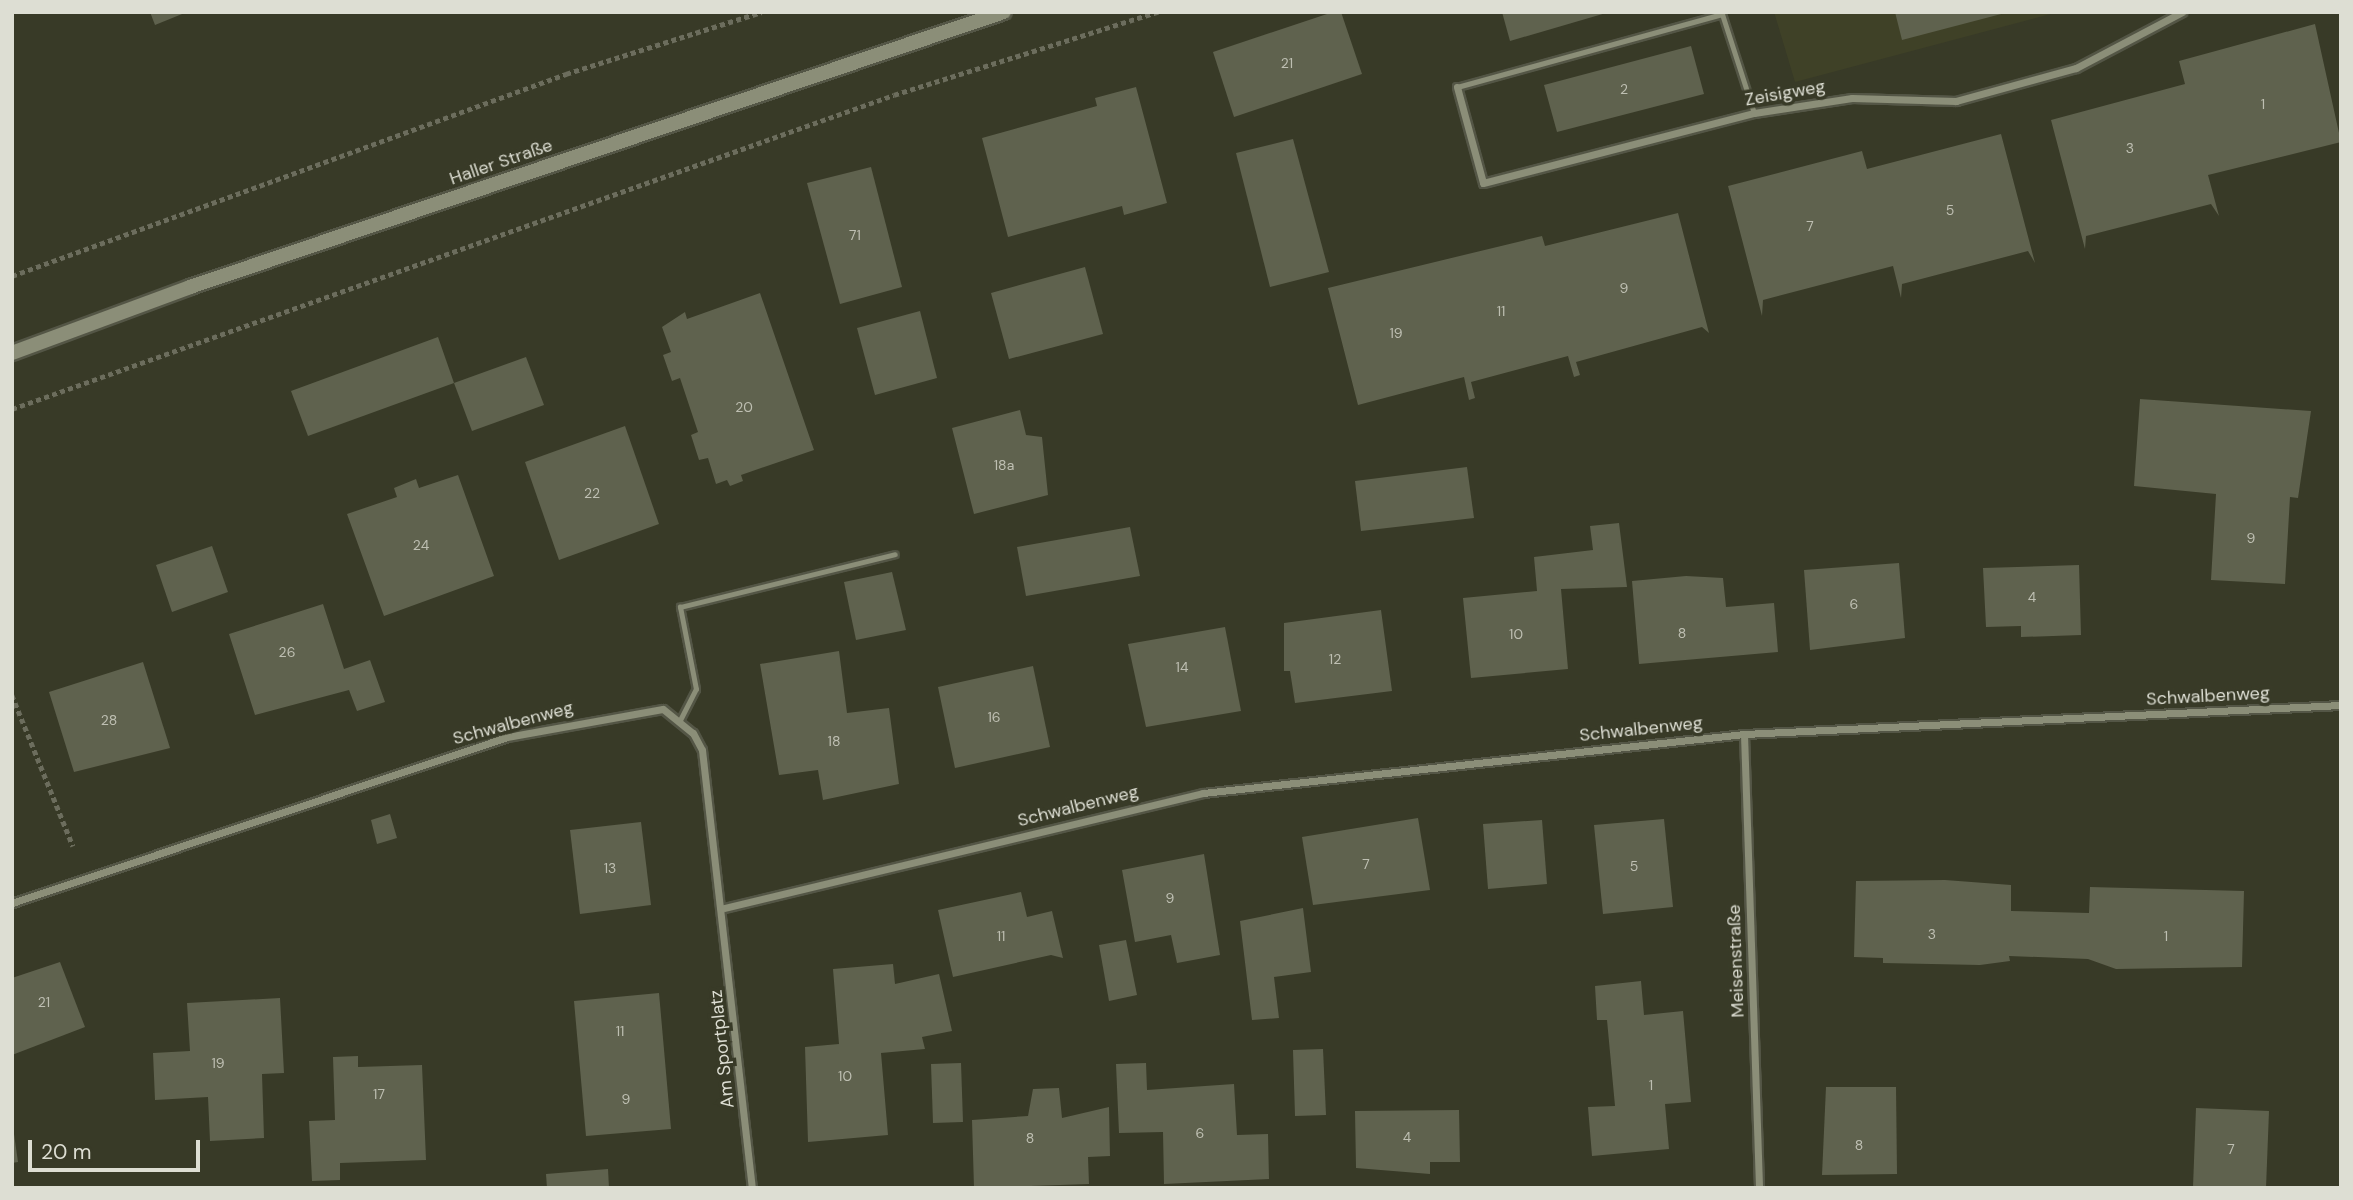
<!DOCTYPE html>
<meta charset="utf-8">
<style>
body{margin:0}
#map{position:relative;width:2353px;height:1200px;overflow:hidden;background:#383a27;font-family:"DM Sans",sans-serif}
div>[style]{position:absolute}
.built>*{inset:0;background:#3f4127}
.building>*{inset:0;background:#5f624e}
.path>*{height:4.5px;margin-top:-2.25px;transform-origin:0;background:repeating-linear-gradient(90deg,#6c6d5d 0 5px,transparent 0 8.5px)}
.roads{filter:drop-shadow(2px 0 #545646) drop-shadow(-2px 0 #545646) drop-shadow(0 2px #545646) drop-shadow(0 -2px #545646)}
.lane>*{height:5px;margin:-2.5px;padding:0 2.5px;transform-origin:2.5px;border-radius:2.5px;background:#8b8e78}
.street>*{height:7px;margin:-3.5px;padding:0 3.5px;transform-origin:3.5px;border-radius:3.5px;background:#8b8e78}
.secondary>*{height:14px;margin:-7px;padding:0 7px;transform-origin:7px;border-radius:7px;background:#8b8e78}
span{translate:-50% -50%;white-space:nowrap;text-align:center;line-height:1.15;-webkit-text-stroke:7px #383a27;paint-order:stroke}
.number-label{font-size:14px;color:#bebfb2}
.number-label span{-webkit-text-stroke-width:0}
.street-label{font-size:18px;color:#ddded3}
.frame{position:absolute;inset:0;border:14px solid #ddded3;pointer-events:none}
.scale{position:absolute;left:28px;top:1140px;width:172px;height:32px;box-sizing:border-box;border:4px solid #ddded3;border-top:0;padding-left:9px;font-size:21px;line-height:24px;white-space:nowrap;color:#ddded3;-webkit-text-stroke:5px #383a27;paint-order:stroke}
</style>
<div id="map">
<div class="built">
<div style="clip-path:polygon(1774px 12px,2058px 12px,1795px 82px)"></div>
</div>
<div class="building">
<div style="clip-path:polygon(150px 12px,187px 12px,155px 25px)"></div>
<div style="clip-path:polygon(1333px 12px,1341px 12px,1362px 74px,1234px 117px,1213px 52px)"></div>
<div style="clip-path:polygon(1502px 12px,1606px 12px,1606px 13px,1510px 41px)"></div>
<div style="clip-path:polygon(1895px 12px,2005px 12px,2005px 13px,1902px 40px)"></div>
<div style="clip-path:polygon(2315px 24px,2341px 142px,2208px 175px,2219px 216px,2211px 204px,2086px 236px,2085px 249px,2051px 120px,2185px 84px,2179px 61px)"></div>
<div style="clip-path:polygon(1691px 46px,1704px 94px,1557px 132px,1544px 85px)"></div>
<div style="clip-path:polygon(1136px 87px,1167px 203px,1124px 215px,1122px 206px,1008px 237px,982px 138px,1097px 106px,1095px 98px)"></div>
<div style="clip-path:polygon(2001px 134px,2035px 263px,2028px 251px,1902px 284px,1901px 298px,1893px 266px,1763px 300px,1762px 316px,1728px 186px,1862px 151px,1867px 169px)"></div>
<div style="clip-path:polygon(1293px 139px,1329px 272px,1270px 287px,1236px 153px)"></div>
<div style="clip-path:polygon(871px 167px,902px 287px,840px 304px,807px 183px)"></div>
<div style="clip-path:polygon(1678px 213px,1709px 333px,1702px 327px,1576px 362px,1580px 375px,1574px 377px,1568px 356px,1471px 382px,1475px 398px,1469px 400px,1464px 377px,1358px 405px,1328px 288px,1542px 236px,1545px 246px)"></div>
<div style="clip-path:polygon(1085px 267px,1103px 334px,1009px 359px,991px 293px)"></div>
<div style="clip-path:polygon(760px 293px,814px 450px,741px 475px,743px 481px,730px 486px,727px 480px,716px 484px,708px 458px,699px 460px,691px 435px,698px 432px,680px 378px,672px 381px,663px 355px,671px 352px,662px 327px,685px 312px,687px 319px)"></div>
<div style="clip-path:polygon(920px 311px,937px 378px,875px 395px,857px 328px)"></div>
<div style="clip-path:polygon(438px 337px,454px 383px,308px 436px,291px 391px)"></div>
<div style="clip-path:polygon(526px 357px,544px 405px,472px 431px,454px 383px)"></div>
<div style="clip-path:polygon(2140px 399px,2311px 411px,2298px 498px,2290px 497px,2285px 584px,2211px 580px,2216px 494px,2134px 486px)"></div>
<div style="clip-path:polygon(1020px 410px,1026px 435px,1042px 437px,1048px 495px,974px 514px,952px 428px)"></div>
<div style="clip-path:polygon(625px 426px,659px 524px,559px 560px,525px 462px)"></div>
<div style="clip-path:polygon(1467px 467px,1474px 518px,1361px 531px,1355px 481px)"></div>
<div style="clip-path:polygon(458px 475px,494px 576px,384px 616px,347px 514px,397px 497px,394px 488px,416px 479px,419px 488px)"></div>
<div style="clip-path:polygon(1619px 523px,1627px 587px,1561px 589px,1568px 669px,1471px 678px,1463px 598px,1537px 591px,1534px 557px,1593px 550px,1590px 526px)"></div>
<div style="clip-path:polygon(1130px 527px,1140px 576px,1026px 596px,1017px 547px)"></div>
<div style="clip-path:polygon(212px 546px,228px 592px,172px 612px,156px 565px)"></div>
<div style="clip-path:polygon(1899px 563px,1905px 638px,1810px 650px,1804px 570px)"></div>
<div style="clip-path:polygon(2079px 565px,2081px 635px,2021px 637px,2021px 626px,1986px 627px,1983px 568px)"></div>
<div style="clip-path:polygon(892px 572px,906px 630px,856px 640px,844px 582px)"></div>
<div style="clip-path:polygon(1686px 576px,1723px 578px,1726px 607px,1774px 603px,1778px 652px,1639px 664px,1632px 581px)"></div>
<div style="clip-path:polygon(323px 604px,344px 669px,370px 660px,385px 702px,357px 711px,349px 690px,255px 715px,229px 634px)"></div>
<div style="clip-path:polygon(1381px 610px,1392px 691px,1295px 703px,1290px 671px,1284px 671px,1284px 623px)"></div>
<div style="clip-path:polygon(1225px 627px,1241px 711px,1146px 727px,1128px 644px)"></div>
<div style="clip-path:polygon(839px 651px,847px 713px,889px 708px,899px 784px,823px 800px,818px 770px,779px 775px,760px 664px)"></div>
<div style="clip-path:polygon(143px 662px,170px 748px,74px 772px,49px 692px)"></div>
<div style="clip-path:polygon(1033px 666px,1050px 747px,955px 768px,938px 687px)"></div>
<div style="clip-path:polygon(390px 814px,397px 838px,377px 844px,371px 820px)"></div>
<div style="clip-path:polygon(1418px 818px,1430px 890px,1313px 905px,1302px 837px)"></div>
<div style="clip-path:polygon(1664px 819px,1673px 907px,1603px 914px,1594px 825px)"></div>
<div style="clip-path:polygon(1542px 820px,1547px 884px,1488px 889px,1483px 824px)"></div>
<div style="clip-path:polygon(641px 822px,651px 905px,580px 914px,570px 830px)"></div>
<div style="clip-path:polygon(1204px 854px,1220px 955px,1177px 963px,1171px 935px,1135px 942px,1122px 870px)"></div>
<div style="clip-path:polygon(1945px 880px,2011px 885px,2011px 911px,2089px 913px,2090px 887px,2244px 891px,2242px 967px,2116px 969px,2088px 959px,2009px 956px,2010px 961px,1980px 965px,1883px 963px,1883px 958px,1854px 957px,1856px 881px)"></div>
<div style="clip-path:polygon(1021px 892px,1027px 917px,1052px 911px,1063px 958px,1051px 955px,953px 977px,938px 910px)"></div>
<div style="clip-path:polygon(1303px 908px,1311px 972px,1274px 977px,1279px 1018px,1252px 1020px,1240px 921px)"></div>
<div style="clip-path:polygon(1126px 940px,1137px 995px,1109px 1001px,1099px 945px)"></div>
<div style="clip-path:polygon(60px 962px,85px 1027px,12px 1055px,12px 978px)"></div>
<div style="clip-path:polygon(893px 964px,895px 984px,939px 974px,952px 1031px,922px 1037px,925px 1049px,881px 1053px,888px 1135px,808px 1142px,805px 1047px,839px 1044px,833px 969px)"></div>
<div style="clip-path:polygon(1641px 981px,1644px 1015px,1683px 1011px,1691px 1102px,1665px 1104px,1669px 1149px,1592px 1156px,1588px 1107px,1615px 1106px,1607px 1020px,1597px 1020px,1595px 986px)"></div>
<div style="clip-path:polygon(659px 993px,671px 1129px,586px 1136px,574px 1001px)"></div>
<div style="clip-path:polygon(280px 998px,284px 1073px,262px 1074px,264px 1138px,210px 1141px,208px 1097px,155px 1100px,153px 1053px,190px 1051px,187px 1003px)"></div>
<div style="clip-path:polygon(1323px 1049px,1326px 1115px,1295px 1116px,1293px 1050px)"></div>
<div style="clip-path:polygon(358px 1056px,358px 1067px,422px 1065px,426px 1160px,340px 1163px,340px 1180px,312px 1181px,309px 1121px,335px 1120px,333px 1057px)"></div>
<div style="clip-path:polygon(961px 1063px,963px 1122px,933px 1123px,931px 1064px)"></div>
<div style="clip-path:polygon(1146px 1063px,1147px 1090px,1234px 1084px,1237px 1135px,1268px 1134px,1269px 1179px,1164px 1184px,1163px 1132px,1119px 1133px,1116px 1064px)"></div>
<div style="clip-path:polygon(1826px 1087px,1896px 1087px,1897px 1174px,1822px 1175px)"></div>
<div style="clip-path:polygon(1059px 1088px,1062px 1118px,1109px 1107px,1110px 1156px,1088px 1157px,1089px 1184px,974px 1188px,972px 1120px,1028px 1116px,1033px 1089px)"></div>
<div style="clip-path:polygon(2196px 1108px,2269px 1111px,2266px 1188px,2193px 1187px)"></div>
<div style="clip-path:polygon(1459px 1110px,1460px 1162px,1430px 1162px,1430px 1174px,1356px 1168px,1355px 1111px)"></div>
<div style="clip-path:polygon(12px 1120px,18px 1162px,12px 1163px)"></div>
<div style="clip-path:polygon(608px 1169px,609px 1188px,547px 1188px,546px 1174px)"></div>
</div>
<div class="path">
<div style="left:12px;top:276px;width:590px;rotate:-20.03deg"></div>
<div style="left:566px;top:74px;width:205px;rotate:-17.6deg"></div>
<div style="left:12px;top:409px;width:936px;rotate:-19.6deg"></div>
<div style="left:894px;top:95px;width:277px;rotate:-17.5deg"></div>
<div style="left:12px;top:695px;width:163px;rotate:68deg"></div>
</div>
<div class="roads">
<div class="lane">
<div style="left:1457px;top:87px;width:275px;rotate:-15.4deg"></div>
<div style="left:1722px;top:14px;width:104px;rotate:72.1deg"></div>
<div style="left:680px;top:720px;width:35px;rotate:-63deg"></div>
<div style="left:696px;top:689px;width:84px;rotate:-101deg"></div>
<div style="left:680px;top:607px;width:221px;rotate:-13.8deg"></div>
</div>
<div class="street">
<div style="left:1457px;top:87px;width:99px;rotate:74.8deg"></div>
<div style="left:1483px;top:183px;width:280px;rotate:-14.5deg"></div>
<div style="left:1754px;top:113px;width:99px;rotate:-8.7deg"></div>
<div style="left:1852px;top:98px;width:104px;rotate:1.7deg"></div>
<div style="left:1956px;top:101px;width:124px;rotate:-15.4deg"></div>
<div style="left:2076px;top:68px;width:120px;rotate:-27.8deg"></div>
<div style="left:1744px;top:734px;width:454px;rotate:88.1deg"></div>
<div style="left:12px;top:903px;width:522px;rotate:-18.54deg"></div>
<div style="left:507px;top:737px;width:158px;rotate:-10.2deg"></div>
<div style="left:663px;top:709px;width:38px;rotate:39deg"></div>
<div style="left:693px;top:733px;width:19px;rotate:62deg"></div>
<div style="left:702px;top:750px;width:441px;rotate:83.5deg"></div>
<div style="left:724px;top:908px;width:493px;rotate:-13.5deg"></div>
<div style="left:1203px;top:793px;width:544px;rotate:-6.22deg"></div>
<div style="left:1744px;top:734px;width:598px;rotate:-2.78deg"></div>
</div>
<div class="secondary">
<div style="left:12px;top:353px;width:190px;rotate:-20.3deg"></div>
<div style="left:190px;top:287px;width:859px;rotate:-18.67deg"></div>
</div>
</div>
<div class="number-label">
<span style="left:1287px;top:63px">21</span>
<span style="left:1624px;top:89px">2</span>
<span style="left:2263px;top:104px">1</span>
<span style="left:2130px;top:148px">3</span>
<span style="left:1950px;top:210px">5</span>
<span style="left:1810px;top:226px">7</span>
<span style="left:855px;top:235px">71</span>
<span style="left:1624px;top:288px">9</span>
<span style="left:1501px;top:311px">11</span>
<span style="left:1396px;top:333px">19</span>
<span style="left:744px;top:407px">20</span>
<span style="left:1004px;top:465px">18a</span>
<span style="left:592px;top:493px">22</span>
<span style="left:2251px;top:538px">9</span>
<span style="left:421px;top:545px">24</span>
<span style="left:2032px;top:597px">4</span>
<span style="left:1854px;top:604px">6</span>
<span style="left:1682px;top:633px">8</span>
<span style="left:1516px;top:634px">10</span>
<span style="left:287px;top:652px">26</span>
<span style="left:1335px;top:659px">12</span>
<span style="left:1182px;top:667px">14</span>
<span style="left:994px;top:717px">16</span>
<span style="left:109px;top:720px">28</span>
<span style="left:834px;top:741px">18</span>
<span style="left:1366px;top:864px">7</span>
<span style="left:1634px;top:866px">5</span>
<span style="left:610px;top:868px">13</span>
<span style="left:1170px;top:898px">9</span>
<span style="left:1932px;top:934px">3</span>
<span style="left:1001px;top:936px">11</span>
<span style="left:2166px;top:936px">1</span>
<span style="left:44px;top:1002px">21</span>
<span style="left:620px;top:1031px">11</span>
<span style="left:218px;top:1063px">19</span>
<span style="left:845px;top:1076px">10</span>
<span style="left:1651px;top:1085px">1</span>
<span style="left:379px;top:1094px">17</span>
<span style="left:626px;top:1099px">9</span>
<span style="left:1200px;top:1133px">6</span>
<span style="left:1407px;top:1137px">4</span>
<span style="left:1030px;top:1138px">8</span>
<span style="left:1859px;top:1145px">8</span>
<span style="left:2231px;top:1149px">7</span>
</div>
<div class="street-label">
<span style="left:1785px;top:93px;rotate:-10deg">Zeisigweg</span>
<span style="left:501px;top:162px;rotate:-19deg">Haller Straße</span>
<span style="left:2208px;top:696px;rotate:-3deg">Schwalbenweg</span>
<span style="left:513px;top:723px;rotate:-15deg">Schwalbenweg</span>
<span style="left:1641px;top:729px;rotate:-6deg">Schwalbenweg</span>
<span style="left:1078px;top:806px;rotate:-14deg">Schwalbenweg</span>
<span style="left:1736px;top:961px;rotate:-92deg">Meisenstraße</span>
<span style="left:722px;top:1049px;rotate:-96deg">Am Sportplatz</span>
</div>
<div class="frame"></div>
<div class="scale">20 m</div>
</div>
